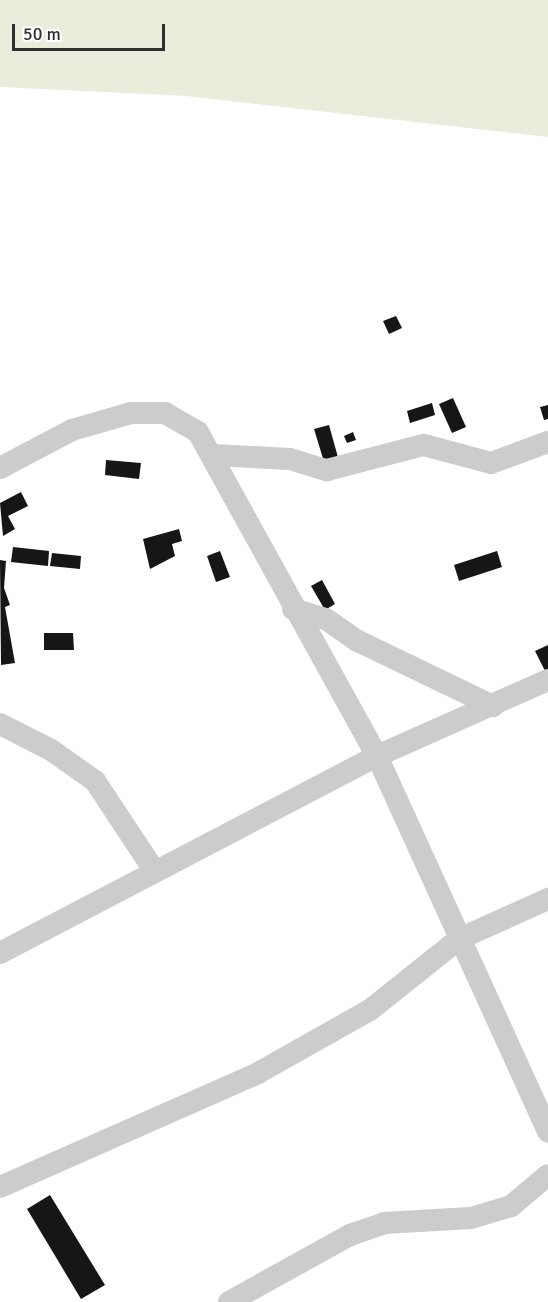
<!DOCTYPE html>
<style>
body{margin:0}
#map{position:relative;width:548px;height:1302px;overflow:hidden;background:#fff;font-family:Signika,sans-serif}
div>[style]{position:absolute}
.green>*{inset:0;background:#e9eddc}
.building>*{inset:0;background:#161616}
.minor>*{height:22px;margin:-11px;padding:0 11px;transform-origin:11px;border-radius:11px;background:#ccc}
span{translate:-50% -50%;white-space:nowrap;text-align:center;line-height:1.15;-webkit-text-stroke:6px #fff;paint-order:stroke}
.scale{position:absolute;left:12px;top:24px;width:153px;height:27px;box-sizing:border-box;border:3px solid #2f2f2f;border-top:0;padding-left:8px;font-size:18px;line-height:21px;white-space:nowrap;color:#2f2f2f;-webkit-text-stroke:4px #fff;paint-order:stroke}
</style>
<div id="map">
<div class="green">
<div style="clip-path:polygon(0 0,548px 0,548px 137px,186px 96px,0 87px)"></div>
</div>
<div class="building">
<div style="clip-path:polygon(396px 316px,402px 328px,389px 334px,383px 321px)"></div>
<div style="clip-path:polygon(453px 398px,466px 427px,452px 433px,439px 404px)"></div>
<div style="clip-path:polygon(432px 403px,435px 415px,410px 423px,407px 411px)"></div>
<div style="clip-path:polygon(548px 405px,548px 419px,544px 420px,540px 407px)"></div>
<div style="clip-path:polygon(329px 425px,339px 461px,325px 465px,314px 429px)"></div>
<div style="clip-path:polygon(353px 432px,356px 440px,347px 443px,344px 436px)"></div>
<div style="clip-path:polygon(106px 460px,141px 463px,139px 479px,105px 475px)"></div>
<div style="clip-path:polygon(21px 492px,28px 506px,8px 516px,15px 529px,3px 536px,0 503px)"></div>
<div style="clip-path:polygon(179px 529px,182px 541px,172px 544px,175px 556px,150px 569px,143px 539px)"></div>
<div style="clip-path:polygon(13px 547px,49px 551px,48px 566px,11px 562px)"></div>
<div style="clip-path:polygon(220px 551px,230px 577px,216px 582px,207px 556px)"></div>
<div style="clip-path:polygon(497px 551px,502px 567px,459px 581px,454px 565px)"></div>
<div style="clip-path:polygon(52px 553px,81px 556px,80px 569px,50px 566px)"></div>
<div style="clip-path:polygon(0 560px,6px 561px,4px 588px,10px 605px,5px 607px,15px 663px,1px 665px)"></div>
<div style="clip-path:polygon(322px 580px,335px 604px,325px 610px,311px 586px)"></div>
<div style="clip-path:polygon(44px 633px,73px 633px,74px 650px,44px 650px)"></div>
<div style="clip-path:polygon(548px 645px,548px 672px,546px 673px,535px 651px)"></div>
<div style="clip-path:polygon(50px 1195px,105px 1285px,81px 1299px,27px 1209px)"></div>
</div>
<div class="minor">
<div style="left:215px;top:455px;width:75px;rotate:3.1deg"></div>
<div style="left:290px;top:459px;width:39px;rotate:17deg"></div>
<div style="left:327px;top:470px;width:100px;rotate:-14.5deg"></div>
<div style="left:424px;top:445px;width:69px;rotate:15deg"></div>
<div style="left:491px;top:463px;width:61px;rotate:-20.2deg"></div>
<div style="left:0;top:468px;width:81px;rotate:-27.8deg"></div>
<div style="left:72px;top:430px;width:61px;rotate:-16.1deg"></div>
<div style="left:131px;top:413px;width:34px"></div>
<div style="left:165px;top:413px;width:38px;rotate:30deg"></div>
<div style="left:198px;top:432px;width:370px;rotate:61.1deg"></div>
<div style="left:377px;top:756px;width:413px;rotate:65.5deg"></div>
<div style="left:293px;top:609px;width:34px;rotate:17deg"></div>
<div style="left:326px;top:619px;width:39px;rotate:35deg"></div>
<div style="left:358px;top:641px;width:150px;rotate:25.7deg"></div>
<div style="left:0;top:724px;width:57px;rotate:27deg"></div>
<div style="left:51px;top:750px;width:54px;rotate:35.2deg"></div>
<div style="left:95px;top:781px;width:107px;rotate:56.5deg"></div>
<div style="left:0;top:953px;width:425px;rotate:-27.6deg"></div>
<div style="left:377px;top:756px;width:187px;rotate:-24deg"></div>
<div style="left:0;top:1187px;width:282px;rotate:-23.8deg"></div>
<div style="left:258px;top:1073px;width:129px;rotate:-29.4deg"></div>
<div style="left:370px;top:1010px;width:114px;rotate:-38.6deg"></div>
<div style="left:459px;top:939px;width:98px;rotate:-24.2deg"></div>
<div style="left:229px;top:1302px;width:138px;rotate:-29deg"></div>
<div style="left:350px;top:1235px;width:36px;rotate:-19deg"></div>
<div style="left:384px;top:1223px;width:87px;rotate:-3.3deg"></div>
<div style="left:471px;top:1218px;width:42px;rotate:-16.7deg"></div>
<div style="left:511px;top:1206px;width:48px;rotate:-40deg"></div>
</div>
<div class="scale">50 m</div>
</div>
